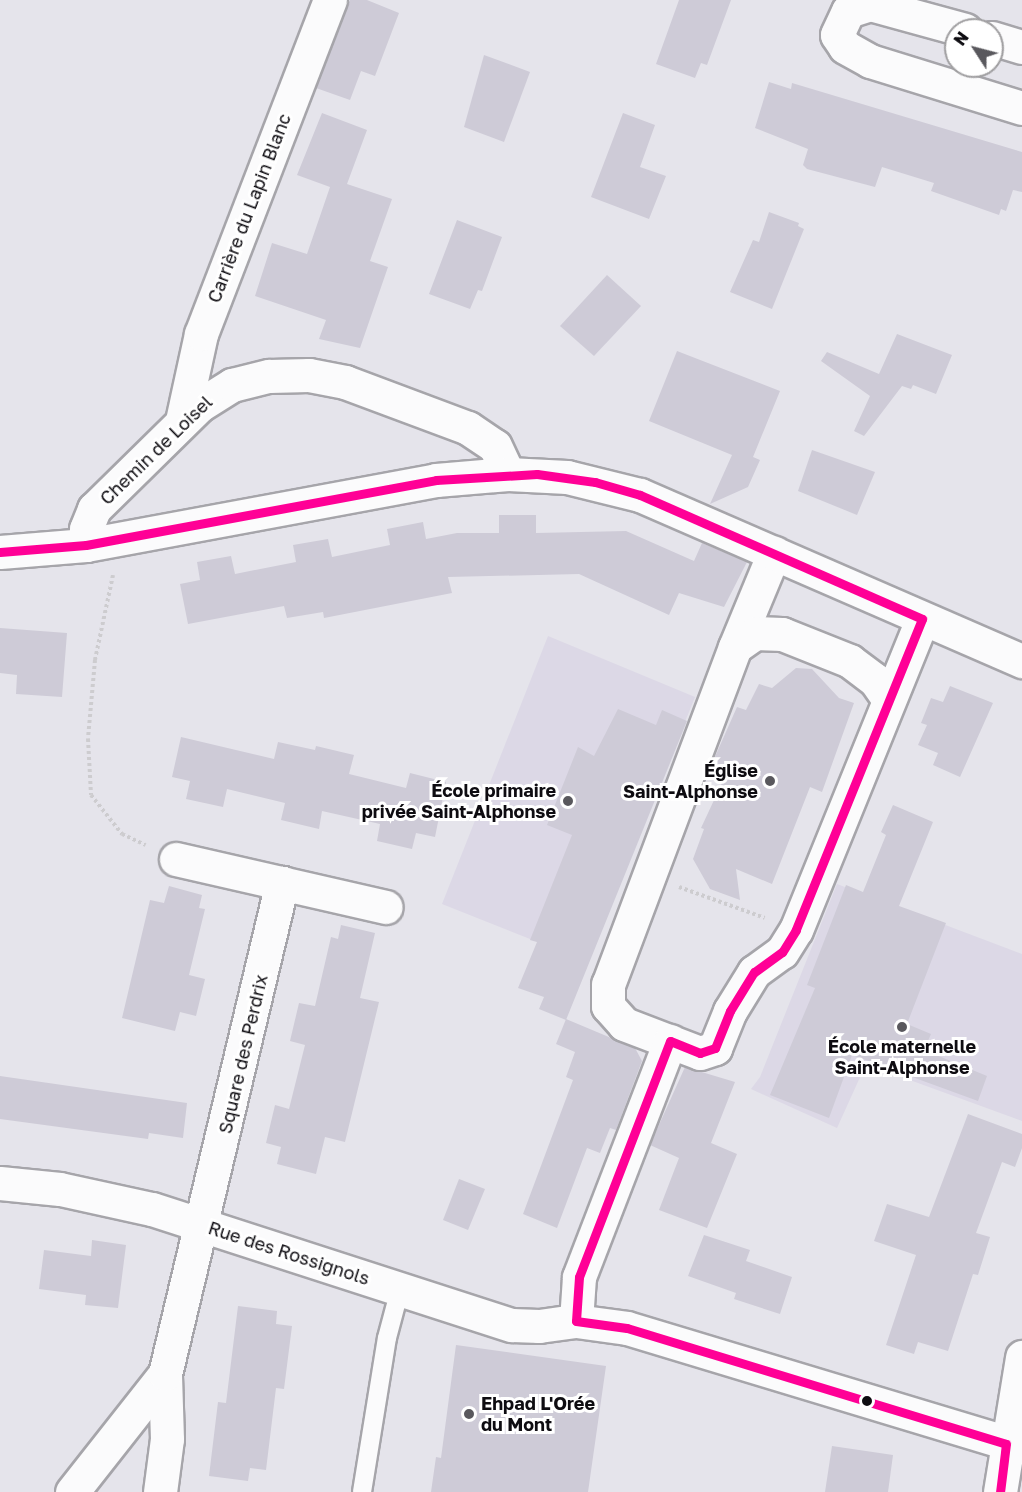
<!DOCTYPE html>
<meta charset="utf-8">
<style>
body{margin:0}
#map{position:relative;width:1022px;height:1492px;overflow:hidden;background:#e5e4eb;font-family:"Golos Text",sans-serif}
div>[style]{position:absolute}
.built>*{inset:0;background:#dcd8e6}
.building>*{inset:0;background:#cecbd7}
.path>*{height:4px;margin-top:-2px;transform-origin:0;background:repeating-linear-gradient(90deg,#cdcccf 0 3px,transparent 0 6px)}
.roads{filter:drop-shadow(2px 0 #a6a5aa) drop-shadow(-2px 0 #a6a5aa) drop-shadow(0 2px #a6a5aa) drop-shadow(0 -2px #a6a5aa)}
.service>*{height:18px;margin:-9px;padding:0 9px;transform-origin:9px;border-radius:9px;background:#fbfbfc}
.minor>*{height:33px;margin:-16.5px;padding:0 16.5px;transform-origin:16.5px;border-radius:16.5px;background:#fbfbfc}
.tertiary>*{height:33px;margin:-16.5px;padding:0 16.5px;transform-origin:16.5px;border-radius:16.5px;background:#fbfbfc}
.bus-1>*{height:9px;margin:-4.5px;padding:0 4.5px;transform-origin:4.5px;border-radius:4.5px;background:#ff0096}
.dots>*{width:16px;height:16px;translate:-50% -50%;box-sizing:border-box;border:3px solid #fff;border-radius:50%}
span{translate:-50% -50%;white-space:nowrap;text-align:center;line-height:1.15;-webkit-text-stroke:6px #fff;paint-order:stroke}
.street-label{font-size:18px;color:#0e0c11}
.poi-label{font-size:18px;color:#0e0c11;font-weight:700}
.right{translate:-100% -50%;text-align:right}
.left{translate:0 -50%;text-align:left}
.north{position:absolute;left:944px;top:18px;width:60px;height:60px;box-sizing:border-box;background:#fff;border:2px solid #9f9ea0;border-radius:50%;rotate:306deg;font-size:16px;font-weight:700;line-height:24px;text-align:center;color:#0e0c11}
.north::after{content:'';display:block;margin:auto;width:21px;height:27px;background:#59585d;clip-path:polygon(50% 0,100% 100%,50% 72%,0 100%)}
</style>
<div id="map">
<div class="built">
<div style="clip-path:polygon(548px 636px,695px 697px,588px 962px,442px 904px)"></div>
<div style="clip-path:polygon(837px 884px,1022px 954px,1022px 1121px,866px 1064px,837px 1128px,751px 1089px,760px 1077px)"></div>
</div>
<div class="building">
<div style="clip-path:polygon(350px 0,367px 0,399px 13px,375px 76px,361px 71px,350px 100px,316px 88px)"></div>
<div style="clip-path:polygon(679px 0,731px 0,707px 65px,701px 63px,695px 78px,656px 64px)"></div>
<div style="clip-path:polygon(484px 55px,530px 72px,504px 142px,464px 127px)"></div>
<div style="clip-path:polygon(769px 82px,791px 89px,792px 83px,1022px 152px,1022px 192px,1013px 190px,1006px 211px,1001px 209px,999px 215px,931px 191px,934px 183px,882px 167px,875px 187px,807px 169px,803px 165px,808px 149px,755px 128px)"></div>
<div style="clip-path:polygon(322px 113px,367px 130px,347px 184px,392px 199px,370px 261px,388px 267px,360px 348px,319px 339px,326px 320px,255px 296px,272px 243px,307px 254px,330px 187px,297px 175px)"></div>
<div style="clip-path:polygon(623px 113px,655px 125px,640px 167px,666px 176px,649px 219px,591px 197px)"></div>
<div style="clip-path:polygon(769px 212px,799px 223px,798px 226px,804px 229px,772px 309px,730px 292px,753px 240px,759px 242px)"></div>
<div style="clip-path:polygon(457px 220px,502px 237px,482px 291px,478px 290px,470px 309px,429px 294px)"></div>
<div style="clip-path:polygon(607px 275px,641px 306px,594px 356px,560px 326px)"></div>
<div style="clip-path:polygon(897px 334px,952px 355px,936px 394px,913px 385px,911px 389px,902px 386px,864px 436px,854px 431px,870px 396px,821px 361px,827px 352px,879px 374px)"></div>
<div style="clip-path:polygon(677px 351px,780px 391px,753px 457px,760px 460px,748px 487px,710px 504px,732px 455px,649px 421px)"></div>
<div style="clip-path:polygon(812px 450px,875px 472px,857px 515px,798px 491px)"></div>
<div style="clip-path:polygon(499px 515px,536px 515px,536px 533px,626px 531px,694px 561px,702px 543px,747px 562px,724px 607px,679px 593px,669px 615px,579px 574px,448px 577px,452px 593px,324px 618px,323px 612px,287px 618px,284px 606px,188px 624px,180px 584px,200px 580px,197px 562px,231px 556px,235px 574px,296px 562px,293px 545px,328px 539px,332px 557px,390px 545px,387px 529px,423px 522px,426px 539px,457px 533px,499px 533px)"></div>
<div style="clip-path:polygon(0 628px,67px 633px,62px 697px,16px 694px,17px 675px,0 673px)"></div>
<div style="clip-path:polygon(796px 668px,812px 669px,839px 698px,854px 703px,822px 792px,810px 787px,772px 884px,736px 869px,740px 900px,710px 889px,693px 859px,704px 829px,701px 828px,722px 783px,706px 777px,737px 707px,746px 710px,759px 684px,772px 688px)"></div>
<div style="clip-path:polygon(950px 686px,993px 703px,960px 777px,933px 765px,938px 753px,918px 745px,927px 725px,921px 723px,931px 698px,943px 702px)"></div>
<div style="clip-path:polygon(618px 709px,656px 725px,662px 710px,687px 721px,566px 1020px,539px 1009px,544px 997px,518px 988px,537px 942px,530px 940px,572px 835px,547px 825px,578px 747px,594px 756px)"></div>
<div style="clip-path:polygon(181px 737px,274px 759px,278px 742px,315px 750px,316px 746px,354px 755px,349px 774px,406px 788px,410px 773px,446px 782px,435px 837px,416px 833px,412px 849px,377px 841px,380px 824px,322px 811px,319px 829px,281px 820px,285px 803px,227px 789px,223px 807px,186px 799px,190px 781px,172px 777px)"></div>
<div style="clip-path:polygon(893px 805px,933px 822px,899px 906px,946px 923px,907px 1024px,931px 1034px,924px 1050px,987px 1076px,978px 1101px,852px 1055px,829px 1118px,770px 1095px,815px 988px,807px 985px,846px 885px,863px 892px,886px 835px,881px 832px)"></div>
<div style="clip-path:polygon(169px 886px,202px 895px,199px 908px,205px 909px,189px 975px,205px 979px,196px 1016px,180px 1012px,175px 1031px,122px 1018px,150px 900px,164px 903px)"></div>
<div style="clip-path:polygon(341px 925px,375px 933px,360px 998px,379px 1002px,345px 1142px,325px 1137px,316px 1174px,277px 1164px,281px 1147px,266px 1143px,275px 1105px,289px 1109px,305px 1045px,290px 1041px,299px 1003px,315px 1006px,331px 937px,338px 939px)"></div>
<div style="clip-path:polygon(566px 1019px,635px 1048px,642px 1061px,616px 1130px,610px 1128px,600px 1153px,587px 1148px,557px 1228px,523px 1214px,573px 1080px,566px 1077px,575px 1052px,556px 1044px)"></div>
<div style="clip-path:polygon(685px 1067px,735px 1082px,711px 1143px,737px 1154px,707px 1228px,659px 1210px,679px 1158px,650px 1145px)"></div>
<div style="clip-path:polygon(0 1076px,187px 1103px,183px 1138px,149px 1133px,148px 1139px,0 1119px)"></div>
<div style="clip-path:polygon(968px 1114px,1022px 1134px,1022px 1148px,1015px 1167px,1002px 1162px,976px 1233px,990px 1237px,978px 1275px,973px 1274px,948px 1351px,918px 1342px,914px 1354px,886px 1345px,916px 1255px,874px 1241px,887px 1204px,929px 1217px)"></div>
<div style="clip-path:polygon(459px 1179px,485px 1189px,468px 1230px,443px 1220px)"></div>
<div style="clip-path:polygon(704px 1235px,750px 1250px,746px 1261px,792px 1277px,780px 1314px,734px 1299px,736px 1293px,688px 1276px)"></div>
<div style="clip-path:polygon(92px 1240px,126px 1245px,118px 1308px,85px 1305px,86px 1295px,39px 1289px,44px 1250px,91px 1256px)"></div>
<div style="clip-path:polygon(238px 1306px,277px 1311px,276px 1324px,292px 1326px,284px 1389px,276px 1388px,266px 1470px,250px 1468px,248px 1481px,209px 1476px,218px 1402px,226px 1403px)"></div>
<div style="clip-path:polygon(456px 1345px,606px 1366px,588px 1492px,431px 1492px,436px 1457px,441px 1458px)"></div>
<div style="clip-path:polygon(832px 1446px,893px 1455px,888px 1492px,825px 1492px)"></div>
</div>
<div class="path">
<div style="left:113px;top:575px;width:87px;rotate:102deg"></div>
<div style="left:95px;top:660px;width:79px;rotate:95.1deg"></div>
<div style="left:88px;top:739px;width:56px;rotate:86.9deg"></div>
<div style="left:91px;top:795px;width:50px;rotate:51.5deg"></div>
<div style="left:122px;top:834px;width:26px;rotate:25deg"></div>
<div style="left:679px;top:887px;width:91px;rotate:19.8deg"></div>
</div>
<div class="roads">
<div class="service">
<div style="left:362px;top:1492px;width:156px;rotate:-80.8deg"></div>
<div style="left:387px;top:1338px;width:51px;rotate:-75.1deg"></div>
</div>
<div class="minor">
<div style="left:965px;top:30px;width:98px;rotate:-164.7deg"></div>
<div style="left:870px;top:4px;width:23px;rotate:162deg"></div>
<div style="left:848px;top:11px;width:26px;rotate:115deg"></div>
<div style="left:837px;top:35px;width:14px;rotate:56deg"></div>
<div style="left:845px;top:47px;width:29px;rotate:29deg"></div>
<div style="left:870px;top:61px;width:159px;rotate:17.2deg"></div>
<div style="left:992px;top:38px;width:31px;rotate:17deg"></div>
<div style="left:182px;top:421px;width:89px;rotate:-77.7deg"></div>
<div style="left:201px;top:334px;width:358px;rotate:-68.9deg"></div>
<div style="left:86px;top:545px;width:16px;rotate:-90deg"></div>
<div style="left:86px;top:529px;width:22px;rotate:-68deg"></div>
<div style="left:94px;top:509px;width:148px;rotate:-44.5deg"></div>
<div style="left:200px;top:405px;width:38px;rotate:-32deg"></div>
<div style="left:232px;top:385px;width:38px;rotate:-14deg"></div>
<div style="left:269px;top:376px;width:40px;rotate:-1.4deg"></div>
<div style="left:309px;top:375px;width:37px;rotate:11deg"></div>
<div style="left:345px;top:382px;width:131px;rotate:20.5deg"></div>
<div style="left:468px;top:428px;width:32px;rotate:34deg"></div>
<div style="left:495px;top:446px;width:31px;rotate:65deg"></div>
<div style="left:735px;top:647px;width:102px;rotate:-67.5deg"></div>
<div style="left:887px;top:697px;width:21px;rotate:-125deg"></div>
<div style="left:875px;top:680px;width:31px;rotate:-143deg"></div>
<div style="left:850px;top:661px;width:73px;rotate:-158.3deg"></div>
<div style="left:782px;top:634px;width:27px;rotate:-178deg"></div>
<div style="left:755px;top:633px;width:24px;rotate:145deg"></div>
<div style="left:735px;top:647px;width:360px;rotate:110.6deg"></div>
<div style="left:608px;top:984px;width:22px;rotate:90deg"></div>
<div style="left:608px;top:1006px;width:24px;rotate:48deg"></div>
<div style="left:624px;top:1024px;width:81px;rotate:20.9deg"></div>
<div style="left:700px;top:1053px;width:16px;rotate:-18deg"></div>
<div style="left:715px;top:1048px;width:40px;rotate:-68deg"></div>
<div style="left:730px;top:1011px;width:46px;rotate:-58.4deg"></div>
<div style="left:754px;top:972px;width:34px;rotate:-36deg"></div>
<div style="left:782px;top:952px;width:26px;rotate:-58deg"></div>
<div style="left:796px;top:930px;width:336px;rotate:-67.9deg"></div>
<div style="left:176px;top:859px;width:215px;rotate:12.9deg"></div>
<div style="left:0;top:1183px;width:60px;rotate:5.7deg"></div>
<div style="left:60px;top:1189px;width:94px;rotate:12.3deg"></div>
<div style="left:152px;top:1209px;width:378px;rotate:17.9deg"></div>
<div style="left:512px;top:1325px;width:27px;rotate:2deg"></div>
<div style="left:539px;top:1326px;width:37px;rotate:-8deg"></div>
<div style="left:576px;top:1321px;width:51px;rotate:7.8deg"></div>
<div style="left:627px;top:1328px;width:413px;rotate:16.8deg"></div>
<div style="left:576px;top:1321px;width:44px;rotate:-86.1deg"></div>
<div style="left:579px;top:1277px;width:253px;rotate:-68.9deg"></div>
<div style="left:72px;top:1492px;width:150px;rotate:-51.8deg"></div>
<div style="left:160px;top:1492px;width:53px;rotate:-82.5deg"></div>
<div style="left:167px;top:1439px;width:65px;rotate:-91.8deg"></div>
<div style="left:165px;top:1374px;width:505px;rotate:-76.6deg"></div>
<div style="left:1000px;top:1492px;width:137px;rotate:-80.7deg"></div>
</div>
<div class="tertiary">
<div style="left:0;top:552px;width:86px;rotate:-4.7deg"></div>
<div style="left:86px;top:545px;width:356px;rotate:-10.5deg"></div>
<div style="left:436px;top:480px;width:72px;rotate:-4.8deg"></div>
<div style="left:508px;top:474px;width:59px;rotate:2.9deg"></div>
<div style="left:567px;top:477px;width:75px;rotate:13.9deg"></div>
<div style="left:640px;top:495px;width:417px;rotate:23.5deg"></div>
</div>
</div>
<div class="bus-1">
<div style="left:0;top:552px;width:86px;rotate:-4.7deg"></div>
<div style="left:86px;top:545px;width:356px;rotate:-10.5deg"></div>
<div style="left:436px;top:480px;width:101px;rotate:-3.4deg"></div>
<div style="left:537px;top:474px;width:59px;rotate:7.9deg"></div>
<div style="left:595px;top:482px;width:47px;rotate:16.1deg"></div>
<div style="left:640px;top:495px;width:308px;rotate:23.7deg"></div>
<div style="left:922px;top:619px;width:336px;rotate:112.1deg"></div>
<div style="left:796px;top:930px;width:26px;rotate:122deg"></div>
<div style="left:782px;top:952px;width:34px;rotate:144deg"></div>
<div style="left:754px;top:972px;width:46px;rotate:121.6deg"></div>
<div style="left:730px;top:1011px;width:40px;rotate:112deg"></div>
<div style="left:715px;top:1048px;width:16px;rotate:162deg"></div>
<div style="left:700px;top:1053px;width:32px;rotate:-158deg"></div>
<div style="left:670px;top:1041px;width:253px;rotate:111.1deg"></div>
<div style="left:579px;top:1277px;width:44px;rotate:93.9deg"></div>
<div style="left:576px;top:1321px;width:51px;rotate:7.8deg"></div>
<div style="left:627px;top:1328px;width:396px;rotate:17deg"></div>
<div style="left:1006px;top:1444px;width:48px;rotate:97.1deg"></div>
</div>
<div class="dots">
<div style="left:770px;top:781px;background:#59585d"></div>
<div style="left:568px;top:801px;background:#59585d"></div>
<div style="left:902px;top:1027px;background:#59585d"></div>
<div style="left:867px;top:1401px;background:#0e0c11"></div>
<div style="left:469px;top:1414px;background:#59585d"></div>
</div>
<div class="street-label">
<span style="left:249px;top:208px;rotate:-69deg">Carrière du Lapin Blanc</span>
<span style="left:156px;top:450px;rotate:-44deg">Chemin de Loisel</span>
<span style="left:243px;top:1054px;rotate:-77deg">Square des Perdrix</span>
<span style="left:289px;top:1253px;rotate:18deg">Rue des Rossignols</span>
</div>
<div class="poi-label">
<span class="right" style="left:758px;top:781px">Église<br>Saint-Alphonse</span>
<span class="right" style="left:556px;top:801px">École primaire<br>privée Saint-Alphonse</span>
<span style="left:902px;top:1057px">École maternelle<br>Saint-Alphonse</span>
<span class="left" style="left:481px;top:1414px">Ehpad L'Orée<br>du Mont</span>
</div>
<div class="north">N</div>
</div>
